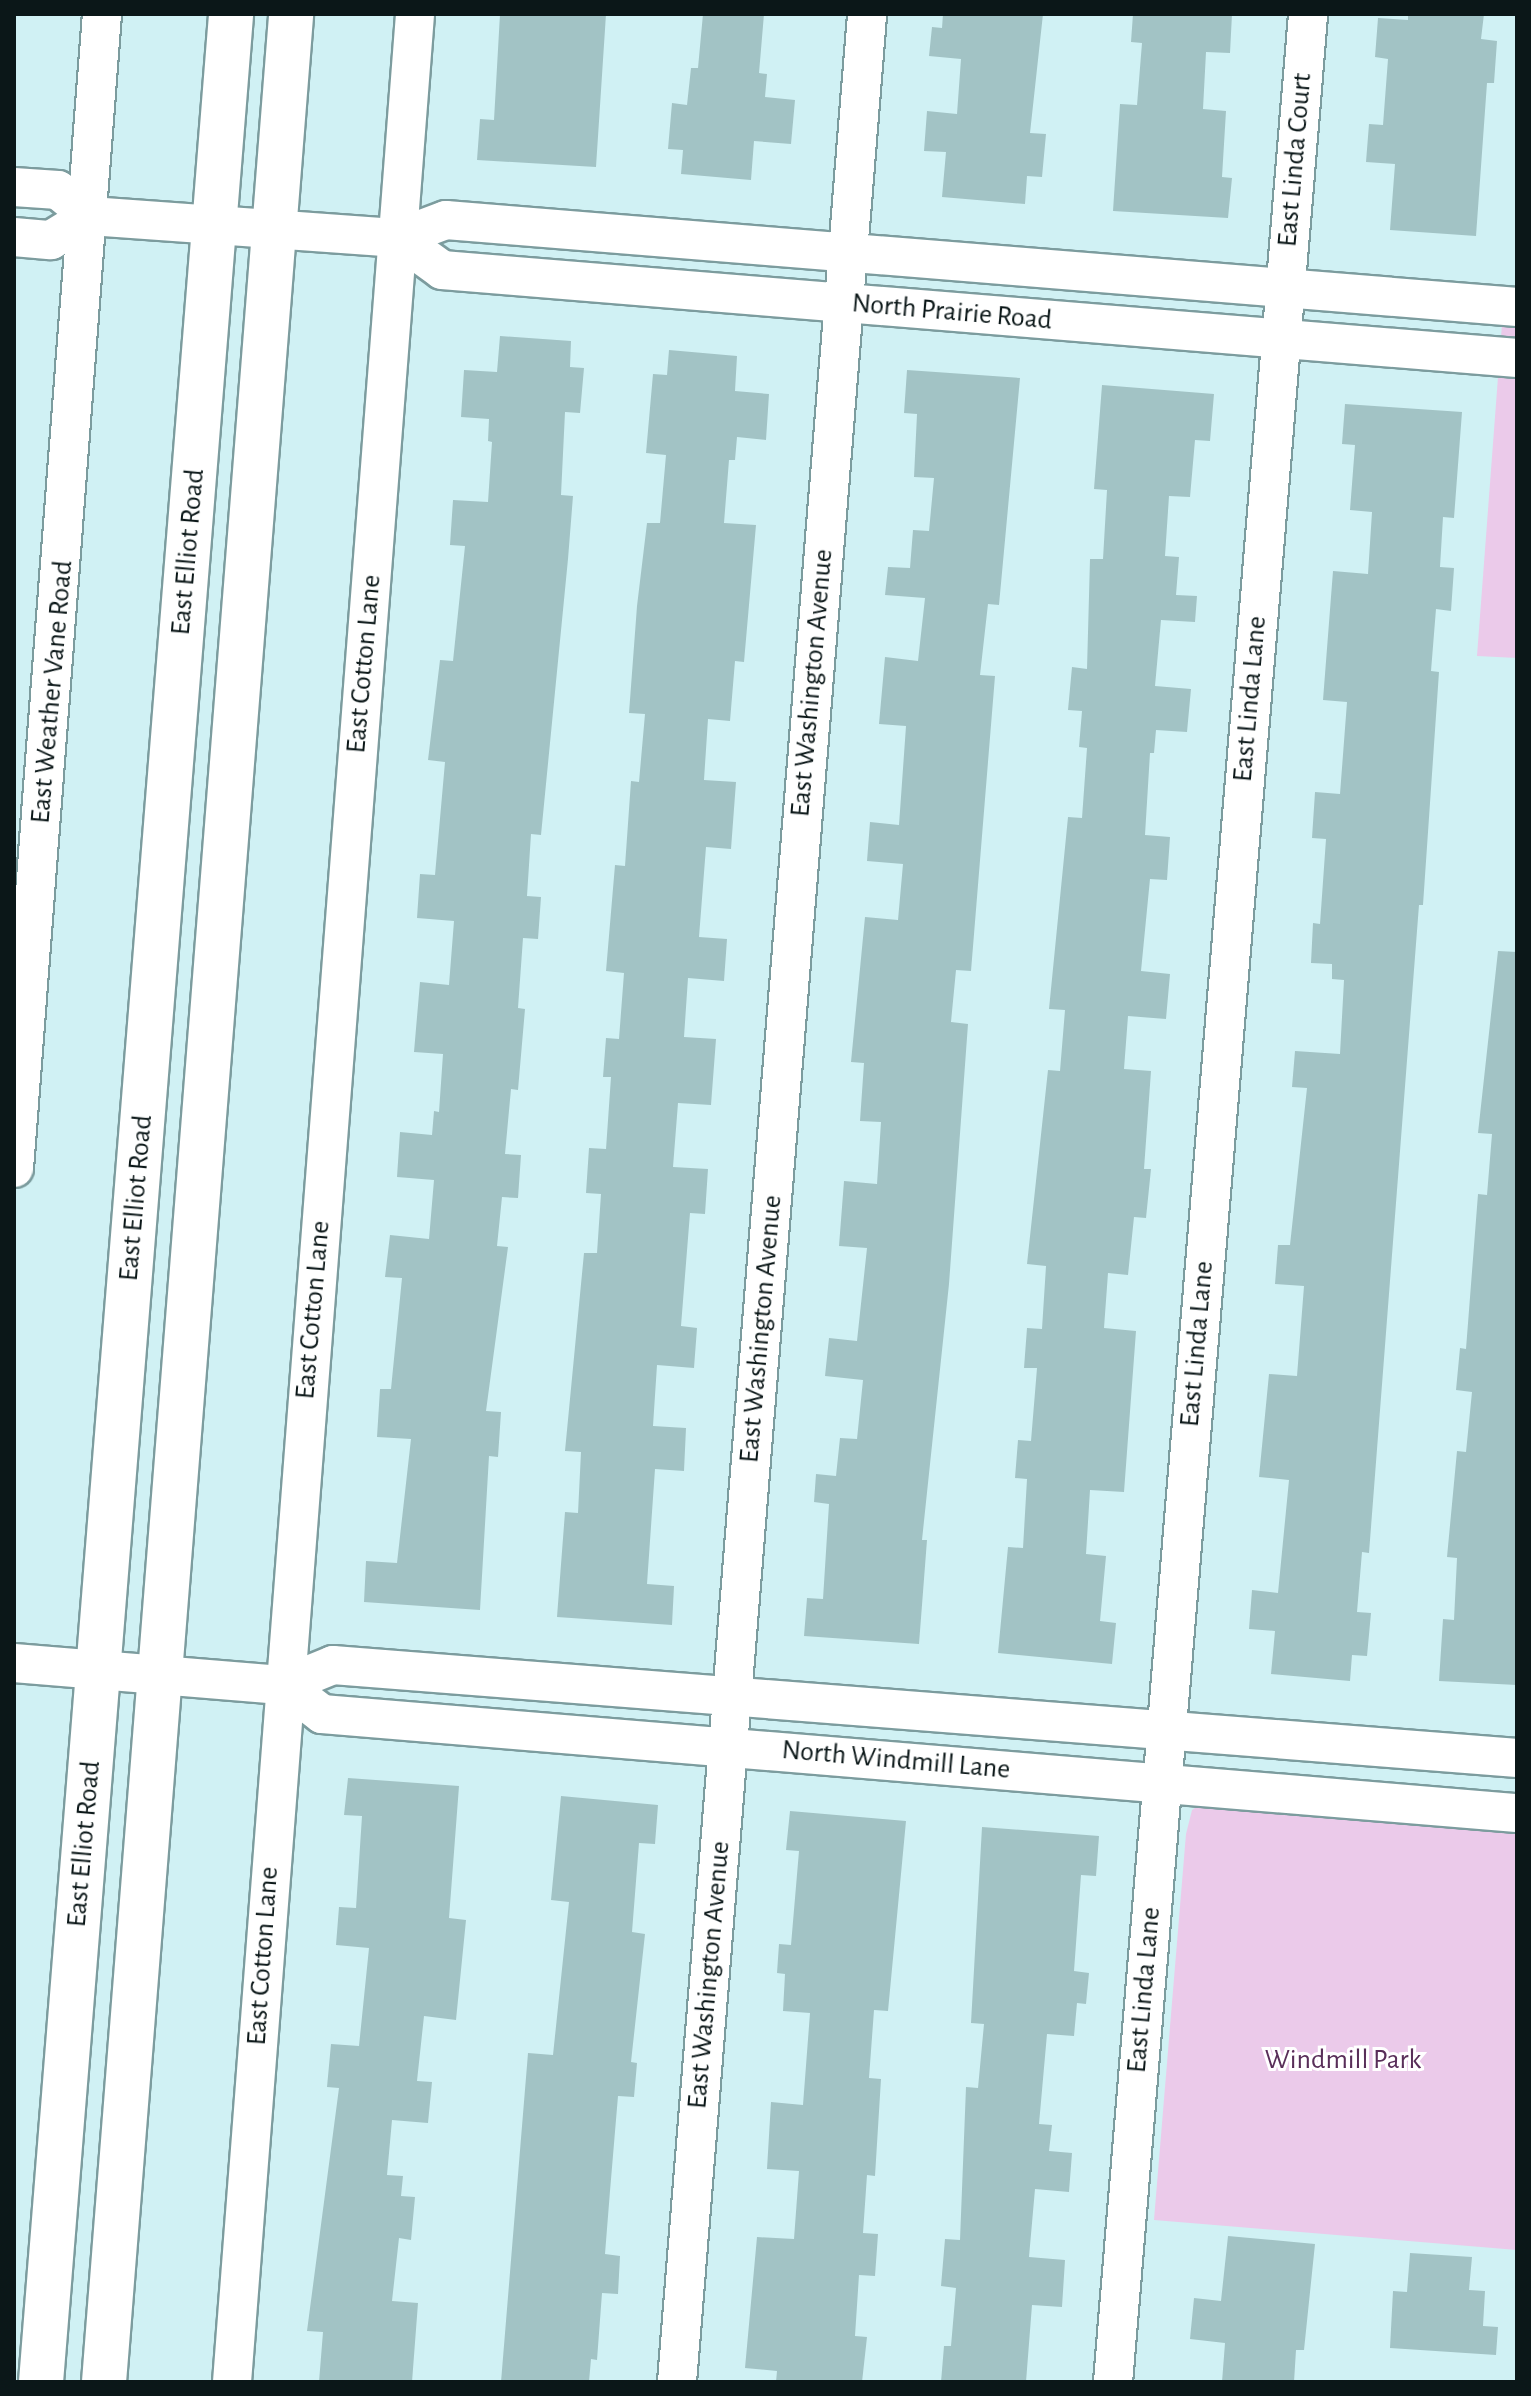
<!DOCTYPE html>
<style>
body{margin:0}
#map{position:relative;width:1531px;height:2396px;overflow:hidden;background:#d0f1f4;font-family:"Alegreya Sans",sans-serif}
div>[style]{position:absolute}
.green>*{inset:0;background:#ebcaea}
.building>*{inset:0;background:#a2c3c5}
.roads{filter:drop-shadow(2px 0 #7c9c9e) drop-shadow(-2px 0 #7c9c9e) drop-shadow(0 2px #7c9c9e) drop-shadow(0 -2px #7c9c9e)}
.minor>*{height:38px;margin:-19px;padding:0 19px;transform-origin:19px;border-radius:19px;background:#fff}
.secondary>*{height:44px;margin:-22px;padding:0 22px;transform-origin:22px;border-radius:22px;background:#fff}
span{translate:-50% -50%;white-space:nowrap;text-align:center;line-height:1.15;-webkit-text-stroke:6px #fff;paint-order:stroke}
.street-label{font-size:28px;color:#0b1718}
.park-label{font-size:28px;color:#592e59}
.frame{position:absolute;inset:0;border:16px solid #0b1718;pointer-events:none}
</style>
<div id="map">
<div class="green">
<div style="clip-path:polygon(1502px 324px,1517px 325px,1517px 658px,1477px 656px)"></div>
<div style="clip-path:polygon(1206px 1801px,1517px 1823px,1517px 2250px,1154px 2220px,1186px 1834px,1192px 1810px)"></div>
</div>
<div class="building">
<div style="clip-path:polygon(500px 14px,606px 14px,596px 167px,477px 160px,480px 119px,494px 120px)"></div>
<div style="clip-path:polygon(703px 14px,764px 14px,759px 73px,767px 74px,765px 97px,795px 100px,791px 144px,754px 141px,751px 180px,681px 174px,683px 150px,668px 149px,672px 103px,687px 105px,691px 68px,698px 68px)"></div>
<div style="clip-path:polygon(943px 14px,1043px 14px,1030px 133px,1046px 134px,1042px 177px,1027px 176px,1025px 204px,942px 197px,946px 152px,924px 151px,927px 111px,957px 114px,961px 59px,929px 56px,932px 27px,942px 28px)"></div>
<div style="clip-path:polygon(1133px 14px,1232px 14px,1230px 53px,1206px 52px,1203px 109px,1226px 111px,1222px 177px,1232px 178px,1228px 218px,1113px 211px,1120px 104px,1137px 105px,1142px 43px,1131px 42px)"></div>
<div style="clip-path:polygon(1408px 14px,1484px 14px,1481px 39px,1497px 41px,1494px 83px,1487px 83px,1476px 236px,1390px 230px,1395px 164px,1366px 162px,1369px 124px,1383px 125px,1388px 59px,1375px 57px,1378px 18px,1408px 20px)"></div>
<div style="clip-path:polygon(500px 336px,571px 341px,570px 367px,584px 368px,580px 413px,565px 412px,561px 495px,573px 496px,568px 559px,541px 835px,531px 834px,527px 896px,541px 897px,538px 939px,523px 938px,518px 1008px,525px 1009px,518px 1090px,511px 1089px,505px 1154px,521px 1155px,518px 1198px,502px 1197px,497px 1246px,508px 1247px,486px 1411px,501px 1412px,498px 1457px,489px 1456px,480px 1610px,364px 1602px,366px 1561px,397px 1563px,411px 1439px,377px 1437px,380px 1389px,391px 1389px,402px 1278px,385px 1277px,390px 1235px,429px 1239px,434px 1180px,397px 1177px,400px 1132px,432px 1135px,434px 1111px,439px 1112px,443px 1054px,414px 1052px,420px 982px,449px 985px,454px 921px,417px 918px,420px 874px,435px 875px,445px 762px,428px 760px,440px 660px,453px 661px,465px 546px,450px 545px,453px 500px,488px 502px,492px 442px,488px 441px,489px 419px,461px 417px,464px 370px,497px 372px)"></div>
<div style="clip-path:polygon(669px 350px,737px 356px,735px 391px,769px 394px,766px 440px,737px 437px,735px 460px,729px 460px,724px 523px,756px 525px,744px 662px,735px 661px,730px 721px,708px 719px,704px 780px,736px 782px,731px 849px,706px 847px,699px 937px,727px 939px,724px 981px,688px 978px,684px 1037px,716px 1039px,711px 1105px,678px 1103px,673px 1167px,708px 1169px,705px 1214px,690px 1213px,681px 1326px,697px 1328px,694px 1368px,657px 1365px,653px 1426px,686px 1428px,684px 1471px,655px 1469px,647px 1584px,674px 1586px,672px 1625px,557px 1617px,565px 1512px,578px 1513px,581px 1452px,565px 1451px,584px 1253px,597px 1253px,601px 1194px,586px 1193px,589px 1148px,606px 1149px,611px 1077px,603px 1077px,606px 1038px,619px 1039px,624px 973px,606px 971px,615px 865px,625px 866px,631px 781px,639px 782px,645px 714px,629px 713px,637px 606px,647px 523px,660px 523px,666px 455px,646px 453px,653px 374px,667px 375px)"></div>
<div style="clip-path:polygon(907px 370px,1020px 378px,999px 605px,988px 604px,980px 675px,995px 676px,971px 971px,956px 970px,951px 1022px,968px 1024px,949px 1284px,922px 1540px,927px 1540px,919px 1644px,804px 1636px,807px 1598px,823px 1599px,829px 1504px,814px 1502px,816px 1474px,836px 1476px,840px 1438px,857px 1439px,863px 1380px,825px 1376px,829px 1338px,857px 1341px,867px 1248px,839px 1246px,844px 1181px,877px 1184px,881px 1122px,860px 1121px,864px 1063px,851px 1062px,865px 917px,898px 920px,903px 864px,867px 861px,870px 822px,899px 825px,906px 726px,879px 724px,885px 657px,918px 661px,925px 598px,885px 595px,888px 567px,910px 568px,913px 530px,929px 531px,934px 478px,914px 477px,917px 414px,904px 413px)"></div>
<div style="clip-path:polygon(1102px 385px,1214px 394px,1210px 441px,1195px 440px,1190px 497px,1169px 496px,1165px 556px,1179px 557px,1176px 595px,1197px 596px,1195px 622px,1161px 620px,1155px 686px,1191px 689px,1187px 732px,1156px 730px,1154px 753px,1150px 753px,1145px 835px,1170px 837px,1167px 880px,1150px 879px,1141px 971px,1170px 974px,1166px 1019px,1128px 1016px,1124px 1069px,1151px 1071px,1144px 1169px,1151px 1169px,1146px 1218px,1134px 1217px,1128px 1275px,1108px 1273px,1104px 1328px,1136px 1331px,1124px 1492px,1090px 1490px,1086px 1554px,1106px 1556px,1100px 1621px,1116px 1623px,1112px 1664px,998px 1653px,1008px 1547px,1023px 1548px,1027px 1479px,1015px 1478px,1018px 1440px,1031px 1441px,1037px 1368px,1024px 1368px,1027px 1328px,1042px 1329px,1046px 1266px,1027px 1264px,1048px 1070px,1060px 1071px,1065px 1010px,1049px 1009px,1068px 817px,1082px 818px,1087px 748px,1079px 747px,1082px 711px,1068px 710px,1072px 667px,1087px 669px,1090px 559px,1103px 559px,1107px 490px,1094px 489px)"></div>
<div style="clip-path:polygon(1345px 404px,1462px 412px,1454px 518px,1443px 517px,1440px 567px,1454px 568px,1451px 611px,1436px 609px,1431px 671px,1439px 672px,1423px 905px,1419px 905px,1369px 1553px,1362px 1552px,1357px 1612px,1371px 1613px,1367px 1656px,1352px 1655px,1350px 1681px,1271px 1674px,1275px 1631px,1249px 1629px,1252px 1590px,1278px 1593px,1289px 1480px,1259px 1477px,1269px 1374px,1297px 1376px,1304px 1286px,1275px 1284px,1278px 1245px,1290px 1245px,1307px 1088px,1292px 1087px,1295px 1051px,1340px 1054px,1344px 980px,1332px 979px,1332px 964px,1311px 963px,1313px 923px,1320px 924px,1326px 839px,1312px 838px,1315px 792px,1340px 794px,1347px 702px,1323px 700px,1333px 571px,1368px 574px,1372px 512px,1350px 510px,1355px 445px,1342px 444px)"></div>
<div style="clip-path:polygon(1498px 951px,1517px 952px,1517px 1685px,1439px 1681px,1443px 1619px,1454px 1620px,1457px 1558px,1447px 1557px,1457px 1451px,1466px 1452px,1472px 1392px,1456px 1390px,1460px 1348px,1466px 1349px,1478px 1194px,1487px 1195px,1492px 1134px,1478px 1133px)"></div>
<div style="clip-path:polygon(348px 1778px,459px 1786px,449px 1918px,466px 1920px,456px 2020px,424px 2016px,417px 2081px,432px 2082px,428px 2123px,392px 2120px,387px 2175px,403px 2176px,401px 2196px,415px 2197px,411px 2240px,399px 2238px,392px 2301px,418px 2303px,412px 2382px,319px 2382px,323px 2332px,307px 2331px,339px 2088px,327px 2087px,331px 2044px,359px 2046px,369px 1948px,336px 1945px,339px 1907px,356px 1908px,362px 1816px,344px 1815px)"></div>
<div style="clip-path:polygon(561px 1796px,658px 1805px,655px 1844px,639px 1843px,632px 1932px,645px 1934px,631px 2062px,637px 2063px,634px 2097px,618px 2096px,610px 2191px,605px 2254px,620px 2256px,618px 2294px,602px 2293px,597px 2360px,591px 2359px,589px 2382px,501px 2382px,528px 2053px,553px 2055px,569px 1902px,551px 1900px)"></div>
<div style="clip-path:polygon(790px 1811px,906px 1821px,888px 2011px,874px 2010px,869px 2078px,881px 2079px,875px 2176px,867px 2175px,863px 2233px,878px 2234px,875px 2276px,859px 2275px,855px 2336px,867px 2337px,862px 2382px,776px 2382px,777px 2371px,745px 2368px,757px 2237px,794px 2239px,799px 2171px,767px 2169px,771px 2102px,803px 2105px,810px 2013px,783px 2011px,785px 1974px,777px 1973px,779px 1944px,791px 1945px,799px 1851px,786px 1850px)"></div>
<div style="clip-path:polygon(982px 1827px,1099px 1836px,1096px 1876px,1081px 1875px,1074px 1971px,1089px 1973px,1086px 2004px,1077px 2003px,1074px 2036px,1047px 2034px,1039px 2124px,1052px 2125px,1049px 2151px,1072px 2153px,1069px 2192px,1035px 2189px,1029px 2257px,1065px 2260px,1062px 2307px,1032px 2305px,1026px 2382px,941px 2382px,944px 2346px,951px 2346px,956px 2288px,941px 2286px,945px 2239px,960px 2240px,966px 2087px,978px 2088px,984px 2024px,971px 2023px)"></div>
<div style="clip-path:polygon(1228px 2236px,1315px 2244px,1304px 2350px,1296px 2350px,1294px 2382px,1222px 2382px,1225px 2343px,1190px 2339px,1194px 2298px,1221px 2301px)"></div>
<div style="clip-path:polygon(1410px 2253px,1472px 2257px,1469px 2290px,1485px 2291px,1483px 2326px,1498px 2327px,1496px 2355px,1390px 2348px,1393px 2291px,1407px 2292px)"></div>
</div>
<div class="roads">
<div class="minor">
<div style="left:14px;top:187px;width:44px;rotate:3.9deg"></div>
<div style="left:58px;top:190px;width:41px;rotate:39.1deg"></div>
<div style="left:90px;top:216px;width:309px;rotate:4.1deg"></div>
<div style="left:398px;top:238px;width:51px;rotate:-20.6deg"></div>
<div style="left:446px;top:220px;width:1075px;rotate:4.64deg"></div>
<div style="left:14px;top:237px;width:37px;rotate:5deg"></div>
<div style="left:51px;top:240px;width:46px;rotate:-31.6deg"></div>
<div style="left:398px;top:238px;width:54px;rotate:36deg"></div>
<div style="left:442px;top:270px;width:1079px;rotate:4.68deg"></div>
<div style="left:14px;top:1168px;width:1157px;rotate:-85.64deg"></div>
<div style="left:14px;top:1663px;width:271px;rotate:4.7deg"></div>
<div style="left:284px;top:1685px;width:53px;rotate:-22.2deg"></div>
<div style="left:333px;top:1665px;width:1188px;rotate:4.49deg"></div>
<div style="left:284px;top:1685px;width:48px;rotate:37.3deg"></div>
<div style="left:322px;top:1714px;width:1199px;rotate:4.74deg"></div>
<div style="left:232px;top:2382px;width:2375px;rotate:-85.58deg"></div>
<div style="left:677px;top:2382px;width:2376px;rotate:-85.41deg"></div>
<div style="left:1113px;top:2382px;width:2376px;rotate:-85.29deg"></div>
</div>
<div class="secondary">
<div style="left:41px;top:2382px;width:2376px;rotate:-85.41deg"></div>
<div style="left:104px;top:2382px;width:2375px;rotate:-85.48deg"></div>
</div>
</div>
<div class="street-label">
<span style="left:1295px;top:160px;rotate:-85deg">East Linda Court</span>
<span style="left:952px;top:312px;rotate:5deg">North Prairie Road</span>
<span style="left:188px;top:552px;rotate:-85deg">East Elliot Road</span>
<span style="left:364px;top:664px;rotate:-85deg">East Cotton Lane</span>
<span style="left:812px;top:683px;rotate:-85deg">East Washington Avenue</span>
<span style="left:52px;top:692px;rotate:-85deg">East Weather Vane Road</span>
<span style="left:1250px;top:699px;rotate:-85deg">East Linda Lane</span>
<span style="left:136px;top:1198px;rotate:-85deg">East Elliot Road</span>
<span style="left:313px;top:1310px;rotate:-85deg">East Cotton Lane</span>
<span style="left:761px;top:1329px;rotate:-85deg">East Washington Avenue</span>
<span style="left:1197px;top:1344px;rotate:-85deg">East Linda Lane</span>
<span style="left:896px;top:1760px;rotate:5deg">North Windmill Lane</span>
<span style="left:84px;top:1844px;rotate:-85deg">East Elliot Road</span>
<span style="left:263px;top:1956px;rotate:-86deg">East Cotton Lane</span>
<span style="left:709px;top:1975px;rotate:-85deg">East Washington Avenue</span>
<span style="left:1144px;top:1990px;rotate:-85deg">East Linda Lane</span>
</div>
<div class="park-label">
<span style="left:1343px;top:2060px">Windmill Park</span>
</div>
<div class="frame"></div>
</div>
